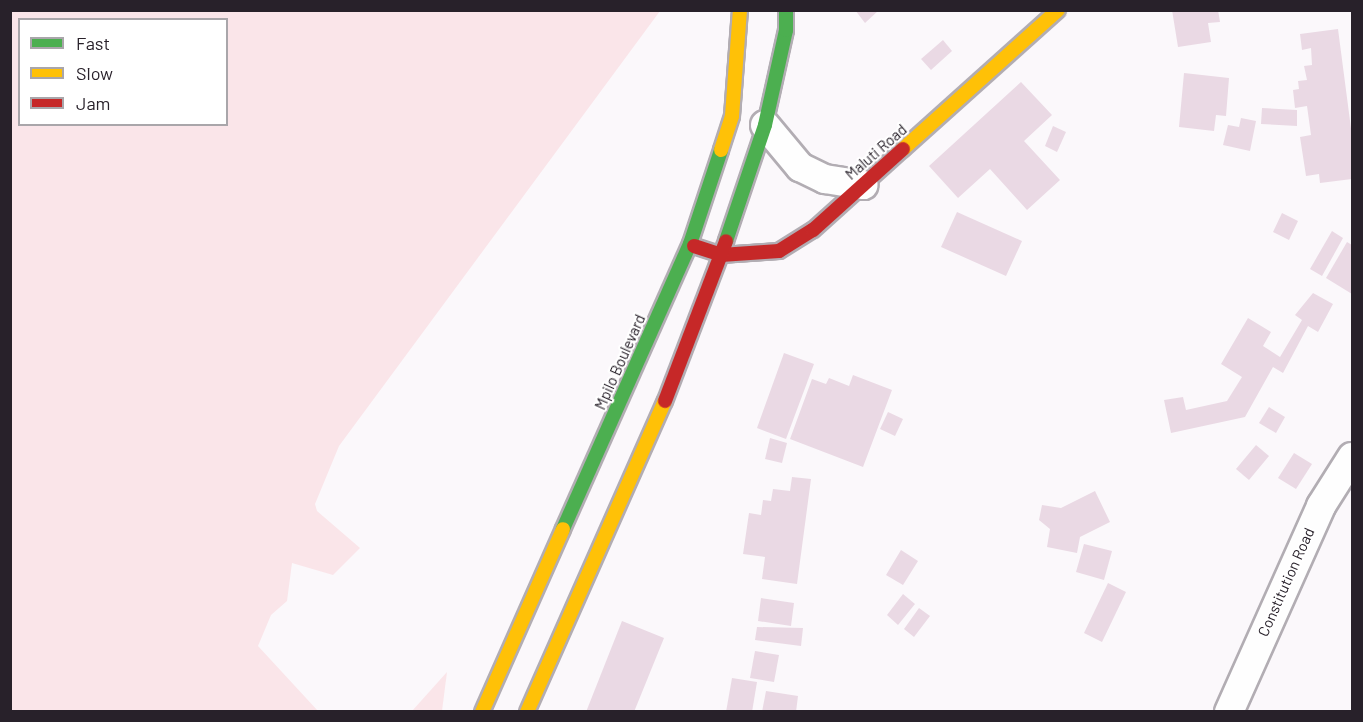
<!DOCTYPE html>
<style>
body{margin:0}
#map{position:relative;width:1363px;height:722px;overflow:hidden;background:#fbf8fb;font-family:Barlow,sans-serif}
div>[style]{position:absolute}
.green>*{inset:0;background:#fae5e9}
.building>*{inset:0;background:#ead9e4}
.roads{filter:drop-shadow(2px 0 #b2adb3) drop-shadow(-2px 0 #b2adb3) drop-shadow(0 2px #b2adb3) drop-shadow(0 -2px #b2adb3)}
.street>*{height:28px;margin:-14px;padding:0 14px;transform-origin:14px;border-radius:14px;background:#fefefe}
.fast>*{height:14px;margin:-7px;padding:0 7px;transform-origin:7px;border-radius:7px;background:#4caf50}
.slow>*{height:14px;margin:-7px;padding:0 7px;transform-origin:7px;border-radius:7px;background:#ffc107}
.jam>*{height:14px;margin:-7px;padding:0 7px;transform-origin:7px;border-radius:7px;background:#c62828}
span{translate:-50% -50%;white-space:nowrap;text-align:center;line-height:1.15;-webkit-text-stroke:4.5px #fff;paint-order:stroke}
.street-label{font-size:15px;color:#28212a}
.frame{position:absolute;inset:0;border:12px solid #28212a;pointer-events:none}
.legend{position:absolute;left:18px;top:18px;width:210px;height:108px;box-sizing:border-box;background:#fff;border:2px solid #a9a6aa;margin:0;padding:8px 10px;list-style:none;font-size:18px;color:#28212a}
.legend li{display:flex;align-items:center;gap:12px;height:30px}
.legend b{width:30px;border:2px solid #a9a6aa}
</style>
<div id="map">
<div class="green">
<div style="clip-path:polygon(evenodd,10px 11px,660px 11px,339px 446px,315px 504px,317px 511px,360px 548px,333px 575px,292px 563px,287px 601px,271px 615px,258px 646px,318px 711px,11px 711px,10px 11px,20px 20px,226px 20px,226px 124px,20px 124px,20px 20px)"></div>
<div style="clip-path:polygon(447px 672px,442px 711px,412px 711px)"></div>
</div>
<div class="building">
<div style="clip-path:polygon(855px 10px,879px 10px,865px 23px)"></div>
<div style="clip-path:polygon(1172px 10px,1218px 10px,1220px 22px,1208px 23px,1211px 42px,1178px 47px)"></div>
<div style="clip-path:polygon(1338px 29px,1352px 136px,1352px 179px,1320px 183px,1319px 174px,1306px 176px,1300px 137px,1311px 135px,1307px 106px,1295px 108px,1293px 90px,1299px 89px,1298px 81px,1307px 80px,1304px 66px,1312px 65px,1311px 48px,1302px 50px,1300px 34px)"></div>
<div style="clip-path:polygon(943px 40px,952px 51px,931px 70px,921px 59px)"></div>
<div style="clip-path:polygon(1184px 73px,1229px 78px,1226px 116px,1216px 115px,1214px 131px,1179px 127px)"></div>
<div style="clip-path:polygon(1021px 82px,1052px 115px,1024px 141px,1060px 180px,1027px 210px,990px 169px,958px 198px,929px 166px)"></div>
<div style="clip-path:polygon(1262px 108px,1297px 110px,1297px 126px,1261px 124px)"></div>
<div style="clip-path:polygon(1241px 118px,1256px 121px,1250px 151px,1223px 145px,1228px 125px,1239px 127px)"></div>
<div style="clip-path:polygon(1053px 126px,1066px 132px,1057px 152px,1045px 146px)"></div>
<div style="clip-path:polygon(957px 212px,1022px 241px,1006px 276px,941px 247px)"></div>
<div style="clip-path:polygon(1282px 213px,1298px 221px,1289px 240px,1273px 232px)"></div>
<div style="clip-path:polygon(1332px 231px,1343px 238px,1322px 276px,1310px 269px)"></div>
<div style="clip-path:polygon(1347px 242px,1352px 245px,1352px 294px,1326px 278px)"></div>
<div style="clip-path:polygon(1313px 293px,1333px 304px,1318px 332px,1308px 326px,1283px 373px,1273px 367px,1245px 417px,1171px 433px,1164px 400px,1183px 397px,1186px 410px,1227px 401px,1242px 377px,1221px 364px,1248px 318px,1271px 332px,1263px 346px,1280px 357px,1302px 320px,1295px 315px)"></div>
<div style="clip-path:polygon(784px 353px,814px 364px,786px 439px,757px 428px)"></div>
<div style="clip-path:polygon(853px 375px,892px 390px,863px 467px,790px 439px,812px 379px,826px 384px,829px 378px,849px 386px)"></div>
<div style="clip-path:polygon(1269px 407px,1285px 417px,1276px 433px,1259px 423px)"></div>
<div style="clip-path:polygon(888px 412px,903px 419px,895px 436px,880px 429px)"></div>
<div style="clip-path:polygon(770px 438px,787px 443px,782px 463px,765px 459px)"></div>
<div style="clip-path:polygon(1256px 445px,1269px 456px,1249px 480px,1236px 469px)"></div>
<div style="clip-path:polygon(1294px 453px,1312px 464px,1296px 489px,1278px 478px)"></div>
<div style="clip-path:polygon(792px 477px,811px 479px,797px 584px,762px 579px,765px 557px,743px 554px,749px 513px,761px 515px,763px 500px,771px 501px,773px 489px,790px 491px)"></div>
<div style="clip-path:polygon(1095px 491px,1110px 522px,1080px 537px,1077px 553px,1047px 547px,1050px 529px,1039px 520px,1042px 505px,1061px 508px)"></div>
<div style="clip-path:polygon(1084px 544px,1112px 551px,1104px 580px,1076px 572px)"></div>
<div style="clip-path:polygon(901px 550px,918px 561px,903px 585px,886px 575px)"></div>
<div style="clip-path:polygon(1108px 583px,1126px 592px,1102px 642px,1084px 633px)"></div>
<div style="clip-path:polygon(903px 594px,915px 604px,898px 625px,887px 615px)"></div>
<div style="clip-path:polygon(761px 598px,794px 603px,791px 626px,758px 621px)"></div>
<div style="clip-path:polygon(919px 608px,930px 616px,914px 637px,904px 629px)"></div>
<div style="clip-path:polygon(622px 621px,664px 638px,634px 712px,586px 712px)"></div>
<div style="clip-path:polygon(757px 627px,803px 628px,801px 646px,755px 640px)"></div>
<div style="clip-path:polygon(755px 651px,779px 655px,774px 682px,750px 678px)"></div>
<div style="clip-path:polygon(732px 678px,757px 682px,752px 712px,726px 712px)"></div>
<div style="clip-path:polygon(766px 691px,798px 696px,796px 712px,762px 712px)"></div>
</div>
<div class="roads">
<div class="street">
<div style="left:765px;top:125px;width:55px;rotate:50.2deg"></div>
<div style="left:800px;top:167px;width:28px;rotate:26deg"></div>
<div style="left:825px;top:179px;width:39px;rotate:9deg"></div>
<div style="left:1229px;top:712px;width:226px;rotate:-65.9deg"></div>
<div style="left:1321px;top:506px;width:58px;rotate:-57.7deg"></div>
</div>
<div class="fast">
<div style="left:726px;top:241px;width:122px;rotate:-71.4deg"></div>
<div style="left:765px;top:125px;width:97px;rotate:-77.5deg"></div>
<div style="left:786px;top:30px;width:20px;rotate:-90deg"></div>
<div style="left:563px;top:529px;width:312px;rotate:-66deg"></div>
<div style="left:690px;top:244px;width:99px;rotate:-71.7deg"></div>
</div>
<div class="slow">
<div style="left:903px;top:149px;width:208px;rotate:-41.9deg"></div>
<div style="left:721px;top:150px;width:36px;rotate:-72deg"></div>
<div style="left:732px;top:116px;width:106px;rotate:-85.7deg"></div>
<div style="left:482px;top:712px;width:200px;rotate:-66.1deg"></div>
<div style="left:527px;top:712px;width:340px;rotate:-66.1deg"></div>
</div>
<div class="jam">
<div style="left:694px;top:246px;width:28px;rotate:18deg"></div>
<div style="left:721px;top:255px;width:58px;rotate:-3.9deg"></div>
<div style="left:779px;top:251px;width:40px;rotate:-32deg"></div>
<div style="left:813px;top:230px;width:121px;rotate:-42deg"></div>
<div style="left:665px;top:401px;width:171px;rotate:-69.1deg"></div>
</div>
</div>
<div class="street-label">
<span style="left:876px;top:152px;rotate:-41deg">Maluti Road</span>
<span style="left:620px;top:362px;rotate:-66deg">Mpilo Boulevard</span>
<span style="left:1286px;top:582px;rotate:-66deg">Constitution Road</span>
</div>
<div class="frame"></div>
<ul class="legend">
<li><b style="height:8px;background:#4caf50"></b>Fast</li>
<li><b style="height:8px;background:#ffc107"></b>Slow</li>
<li><b style="height:8px;background:#c62828"></b>Jam</li>
</ul>
</div>
